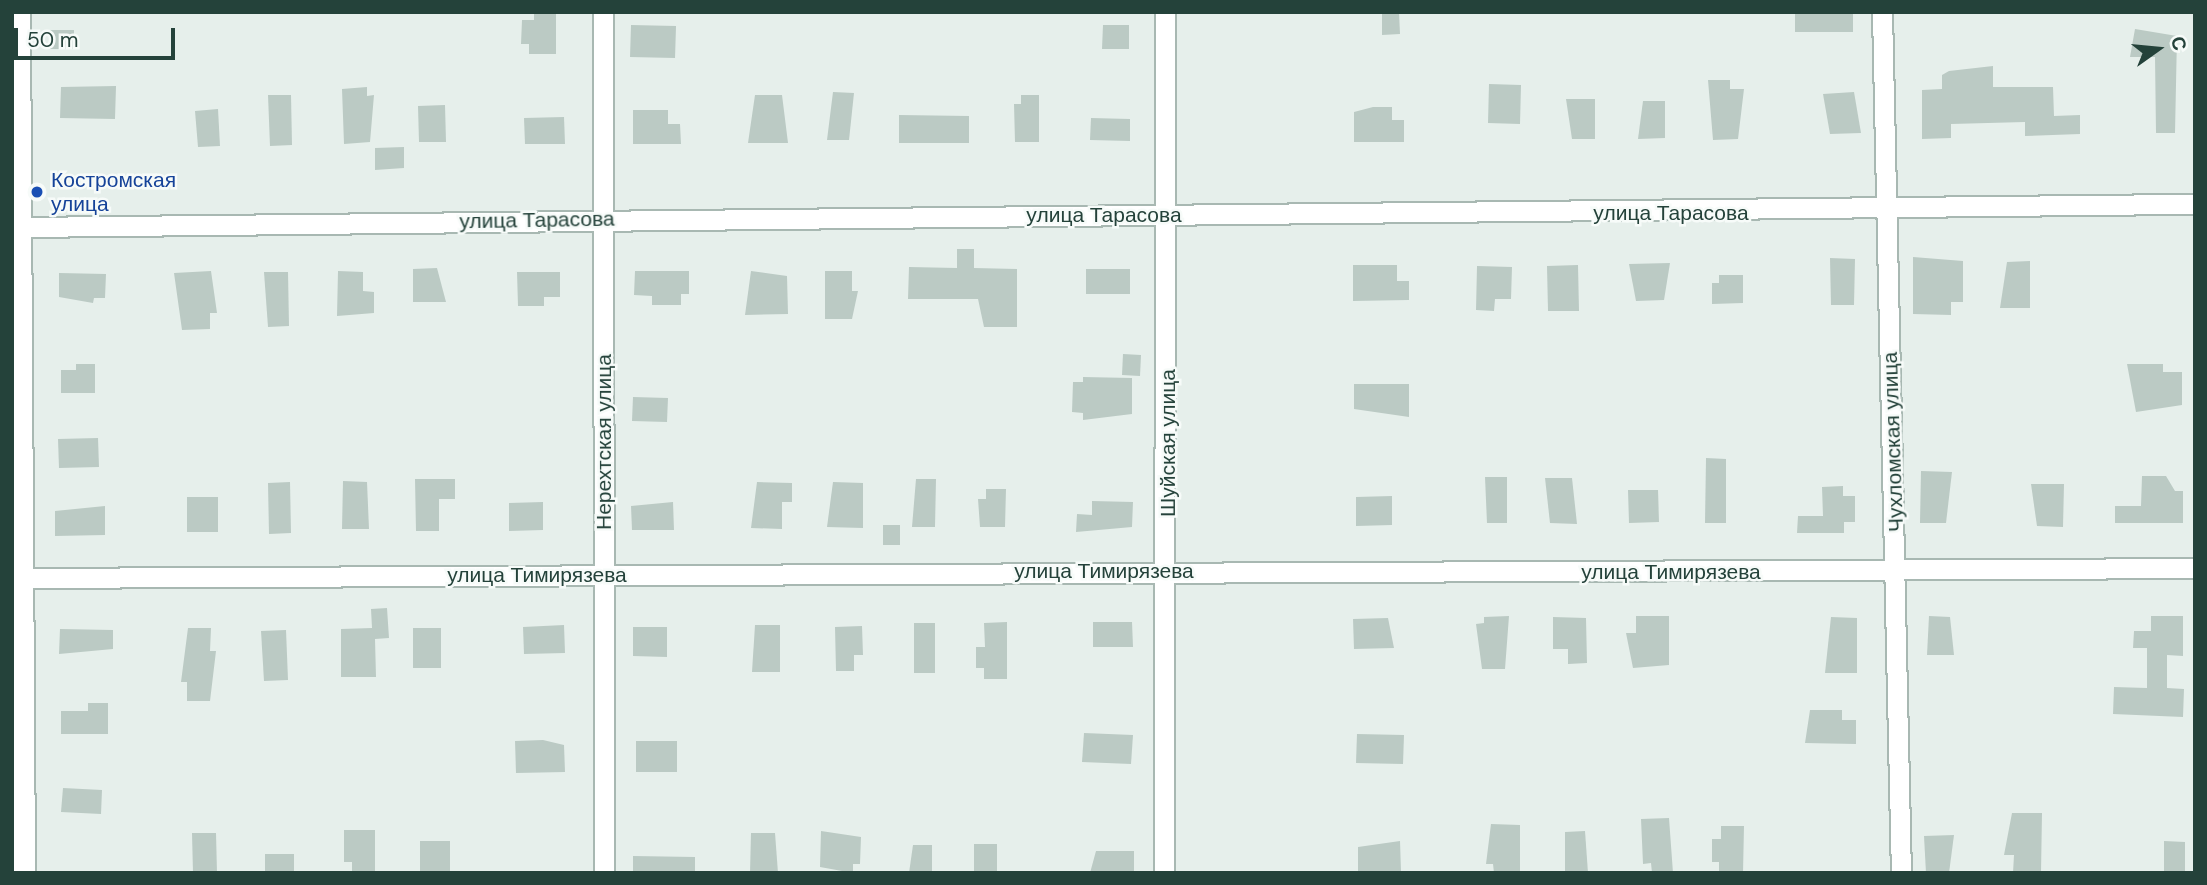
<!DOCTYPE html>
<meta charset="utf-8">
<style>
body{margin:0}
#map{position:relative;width:2207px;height:885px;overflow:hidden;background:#e6efeb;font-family:"DM Sans",sans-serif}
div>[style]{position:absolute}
.building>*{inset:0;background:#bbcac4}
.roads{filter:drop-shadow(2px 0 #a8b8b2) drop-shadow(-2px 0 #a8b8b2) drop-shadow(0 2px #a8b8b2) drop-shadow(0 -2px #a8b8b2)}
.minor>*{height:19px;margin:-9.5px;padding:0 9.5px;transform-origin:9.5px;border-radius:9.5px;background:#fff}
.tertiary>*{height:21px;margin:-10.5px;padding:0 10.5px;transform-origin:10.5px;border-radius:10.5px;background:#fff}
.dots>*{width:19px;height:19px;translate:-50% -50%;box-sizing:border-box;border:4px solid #f7fbf9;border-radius:50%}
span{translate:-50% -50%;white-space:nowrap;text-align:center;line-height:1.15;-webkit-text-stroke:5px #f7fbf9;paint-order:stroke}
.transit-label{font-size:21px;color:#164399}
.left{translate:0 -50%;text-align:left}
.street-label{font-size:21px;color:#24423a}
.frame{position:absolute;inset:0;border:14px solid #24423a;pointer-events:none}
.north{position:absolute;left:2123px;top:14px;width:70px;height:70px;-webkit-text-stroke:5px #f7fbf9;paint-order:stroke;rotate:75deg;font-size:19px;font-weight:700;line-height:28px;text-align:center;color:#24423a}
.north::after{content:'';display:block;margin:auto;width:24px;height:32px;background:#24423a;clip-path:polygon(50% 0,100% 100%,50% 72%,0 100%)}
.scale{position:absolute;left:14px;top:28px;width:161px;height:32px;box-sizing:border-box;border:4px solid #24423a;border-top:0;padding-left:9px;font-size:21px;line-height:24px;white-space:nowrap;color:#24423a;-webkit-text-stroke:5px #f7fbf9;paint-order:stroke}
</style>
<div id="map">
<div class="building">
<div style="clip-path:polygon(534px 12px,556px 12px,556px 54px,529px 54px,529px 44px,521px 44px,522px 20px,534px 20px)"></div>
<div style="clip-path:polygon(1382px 12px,1399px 12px,1400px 34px,1382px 35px)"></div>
<div style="clip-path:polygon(1795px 12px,1853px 12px,1853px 32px,1795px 32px)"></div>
<div style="clip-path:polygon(631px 25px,676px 26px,675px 58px,630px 57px)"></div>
<div style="clip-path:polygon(1103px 25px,1129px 25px,1129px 49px,1102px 49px)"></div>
<div style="clip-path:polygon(2135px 29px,2177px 36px,2175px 133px,2156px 133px,2155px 57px,2130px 57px)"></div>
<div style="clip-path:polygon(49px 30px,74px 30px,74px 49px,50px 49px)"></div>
<div style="clip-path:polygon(1993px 66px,1993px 87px,2053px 87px,2054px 116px,2080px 115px,2080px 134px,2025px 136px,2025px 122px,1951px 124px,1951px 138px,1922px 139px,1922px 90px,1942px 89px,1942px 75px,1949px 71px)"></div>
<div style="clip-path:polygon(1708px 80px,1730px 80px,1730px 89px,1744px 89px,1738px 139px,1713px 140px)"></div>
<div style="clip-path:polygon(1489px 84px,1521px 85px,1520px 124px,1488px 123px)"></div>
<div style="clip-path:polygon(116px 86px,115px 119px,60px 118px,61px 87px)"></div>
<div style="clip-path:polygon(367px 87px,367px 96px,374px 95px,370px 142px,344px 144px,342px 89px)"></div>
<div style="clip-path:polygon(833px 92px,854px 93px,849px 140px,827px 140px)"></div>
<div style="clip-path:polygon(1854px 92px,1861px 133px,1830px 134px,1823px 94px)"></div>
<div style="clip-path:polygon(268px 95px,291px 95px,292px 145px,270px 146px)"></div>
<div style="clip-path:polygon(755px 95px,782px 95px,788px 143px,748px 143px)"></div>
<div style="clip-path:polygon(1021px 95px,1039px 95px,1039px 142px,1015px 142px,1014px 104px,1021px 104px)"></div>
<div style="clip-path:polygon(1566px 99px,1595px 99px,1595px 139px,1572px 139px)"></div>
<div style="clip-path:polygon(1643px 101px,1665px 101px,1665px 138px,1638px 139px)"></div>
<div style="clip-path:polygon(445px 105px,446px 142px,419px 142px,418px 106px)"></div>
<div style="clip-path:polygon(1373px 107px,1392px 107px,1392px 120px,1404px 120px,1404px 142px,1354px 142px,1354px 112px)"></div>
<div style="clip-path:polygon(218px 109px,220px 146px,198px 147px,195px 111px)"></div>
<div style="clip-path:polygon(633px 110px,668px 110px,668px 124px,680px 124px,681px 144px,633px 144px)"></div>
<div style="clip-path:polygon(899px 115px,969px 116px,969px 143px,899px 143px)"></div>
<div style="clip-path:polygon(564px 117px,565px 144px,525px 144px,524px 118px)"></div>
<div style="clip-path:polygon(1091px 118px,1130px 119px,1130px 141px,1090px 140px)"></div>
<div style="clip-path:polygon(404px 147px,404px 168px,375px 170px,375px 148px)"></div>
<div style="clip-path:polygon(957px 249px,974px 249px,974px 268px,1017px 269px,1017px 327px,984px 327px,978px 299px,908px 299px,909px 267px,957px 268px)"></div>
<div style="clip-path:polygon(1913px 257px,1963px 261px,1963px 302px,1951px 302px,1951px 315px,1913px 314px)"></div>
<div style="clip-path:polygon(1830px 258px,1855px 259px,1854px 305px,1831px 305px)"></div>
<div style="clip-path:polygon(2030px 261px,2030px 308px,2000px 308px,2007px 262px)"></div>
<div style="clip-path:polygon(1670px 263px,1664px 300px,1636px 301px,1629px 264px)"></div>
<div style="clip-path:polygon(1353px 265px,1397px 265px,1397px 281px,1409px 281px,1409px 300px,1353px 301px)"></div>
<div style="clip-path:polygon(1578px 265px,1579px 311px,1548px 311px,1547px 266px)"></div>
<div style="clip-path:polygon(1477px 266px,1512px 267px,1511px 299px,1495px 299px,1494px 311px,1476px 310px)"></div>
<div style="clip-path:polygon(437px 268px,446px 302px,413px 302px,413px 269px)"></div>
<div style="clip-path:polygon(1086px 269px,1130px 269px,1130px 294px,1086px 294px)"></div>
<div style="clip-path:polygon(211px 271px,217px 313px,210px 313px,210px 329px,182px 330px,174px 273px)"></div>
<div style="clip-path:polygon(338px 271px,363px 272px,363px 291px,374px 292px,374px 313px,337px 316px)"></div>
<div style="clip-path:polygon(635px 271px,689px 271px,689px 294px,681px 294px,681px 305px,652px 305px,652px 296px,634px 295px)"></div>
<div style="clip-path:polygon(751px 271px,787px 276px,788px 314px,745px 315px)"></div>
<div style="clip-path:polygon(825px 271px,852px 271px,852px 291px,858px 291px,852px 319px,825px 319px)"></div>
<div style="clip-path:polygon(264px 272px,288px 272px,289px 326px,268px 327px)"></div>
<div style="clip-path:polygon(517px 272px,560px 272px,560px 297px,544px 297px,544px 306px,518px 306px)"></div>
<div style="clip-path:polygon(59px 273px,106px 274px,105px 298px,94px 298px,93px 303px,59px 297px)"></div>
<div style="clip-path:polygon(1719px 275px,1743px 275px,1743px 303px,1712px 304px,1712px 283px,1719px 283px)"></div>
<div style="clip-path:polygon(1123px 354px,1141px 355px,1140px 376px,1122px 375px)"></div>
<div style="clip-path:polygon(76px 364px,95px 364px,95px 393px,61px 393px,61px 370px,76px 370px)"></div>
<div style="clip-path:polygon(2127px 364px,2163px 364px,2163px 372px,2182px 372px,2182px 405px,2136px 412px)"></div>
<div style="clip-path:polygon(1083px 377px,1132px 378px,1132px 414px,1083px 420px,1083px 413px,1072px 412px,1073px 382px,1083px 382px)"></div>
<div style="clip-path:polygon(1354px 384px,1409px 384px,1409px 417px,1354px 409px)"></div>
<div style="clip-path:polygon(633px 397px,668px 398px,667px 422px,632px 421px)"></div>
<div style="clip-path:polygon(98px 438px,99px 467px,59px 468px,58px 439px)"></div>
<div style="clip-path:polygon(1706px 458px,1726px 459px,1726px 523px,1705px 523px)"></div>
<div style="clip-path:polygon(1921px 471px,1952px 472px,1946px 523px,1920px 523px)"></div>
<div style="clip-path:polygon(2142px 476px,2166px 476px,2175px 491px,2183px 491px,2183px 523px,2115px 523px,2115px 506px,2141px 506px)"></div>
<div style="clip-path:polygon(1485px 477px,1507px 477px,1507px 523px,1487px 523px)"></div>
<div style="clip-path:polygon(1545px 478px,1572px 478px,1577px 524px,1550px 523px)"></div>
<div style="clip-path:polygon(415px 479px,455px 479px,455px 499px,439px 499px,439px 531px,416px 531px)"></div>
<div style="clip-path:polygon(916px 479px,936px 479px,935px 527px,912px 527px)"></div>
<div style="clip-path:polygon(343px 481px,367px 482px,369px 529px,342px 529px)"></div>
<div style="clip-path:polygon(290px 482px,291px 533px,269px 534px,268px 483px)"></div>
<div style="clip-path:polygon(757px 482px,792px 483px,792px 502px,782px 502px,782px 529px,751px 528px)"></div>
<div style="clip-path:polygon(833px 482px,863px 483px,863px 528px,827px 527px)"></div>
<div style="clip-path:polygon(2031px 484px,2064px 484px,2063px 527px,2037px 526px)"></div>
<div style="clip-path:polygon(1843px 486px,1843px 496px,1855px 496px,1855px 522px,1844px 522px,1844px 533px,1797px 533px,1798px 516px,1823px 516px,1822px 487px)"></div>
<div style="clip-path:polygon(986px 489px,1006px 489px,1005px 527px,980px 527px,978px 499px,986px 499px)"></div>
<div style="clip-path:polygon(1628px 490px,1658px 490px,1659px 522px,1629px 523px)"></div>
<div style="clip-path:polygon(1392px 496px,1392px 525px,1356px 526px,1356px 497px)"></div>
<div style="clip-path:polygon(187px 497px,218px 497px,218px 532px,187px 532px)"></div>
<div style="clip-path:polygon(1092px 501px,1133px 502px,1132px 527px,1076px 532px,1077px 514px,1092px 515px)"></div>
<div style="clip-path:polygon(543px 502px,543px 530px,509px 531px,509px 503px)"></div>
<div style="clip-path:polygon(673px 502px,674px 530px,632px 530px,631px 506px)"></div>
<div style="clip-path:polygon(105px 506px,105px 535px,55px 536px,55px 511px)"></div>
<div style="clip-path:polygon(883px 525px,900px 525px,900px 545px,883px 545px)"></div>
<div style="clip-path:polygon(387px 608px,389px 638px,375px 639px,376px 677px,341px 677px,341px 629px,372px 628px,371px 609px)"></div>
<div style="clip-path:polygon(1509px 616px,1505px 669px,1482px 669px,1476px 624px,1484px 623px,1484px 617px)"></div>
<div style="clip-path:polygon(1636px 616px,1669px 616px,1669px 665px,1633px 668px,1626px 633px,1636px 633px)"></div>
<div style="clip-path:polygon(1929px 616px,1950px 617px,1954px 655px,1927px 655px)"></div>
<div style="clip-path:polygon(2151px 616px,2183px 616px,2183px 656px,2167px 655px,2167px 688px,2184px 689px,2183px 717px,2113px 714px,2114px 687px,2147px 688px,2147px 648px,2133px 648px,2134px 631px,2151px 631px)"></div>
<div style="clip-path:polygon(1553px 617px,1586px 618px,1587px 663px,1568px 664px,1568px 649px,1553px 649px)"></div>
<div style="clip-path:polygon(1831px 617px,1857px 618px,1857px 673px,1825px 673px)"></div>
<div style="clip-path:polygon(1388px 618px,1394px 648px,1354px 649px,1353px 619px)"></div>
<div style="clip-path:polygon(1007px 622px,1007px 679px,984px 679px,984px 668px,976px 668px,976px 647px,985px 647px,984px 623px)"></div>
<div style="clip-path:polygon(1093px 622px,1132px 622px,1133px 647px,1093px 647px)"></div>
<div style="clip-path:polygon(914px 623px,935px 623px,935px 673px,914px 673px)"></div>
<div style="clip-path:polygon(564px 625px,565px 653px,524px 654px,523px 627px)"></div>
<div style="clip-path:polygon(755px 625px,780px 625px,780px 672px,752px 672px)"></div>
<div style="clip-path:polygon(862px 626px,863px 655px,854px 655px,854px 671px,836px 671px,835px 627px)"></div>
<div style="clip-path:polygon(633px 627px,667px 627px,667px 657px,633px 656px)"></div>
<div style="clip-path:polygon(188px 628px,211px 628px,210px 651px,216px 651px,210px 701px,187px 701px,187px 682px,181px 682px)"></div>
<div style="clip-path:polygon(413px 628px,441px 628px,441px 668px,413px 668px)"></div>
<div style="clip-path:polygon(60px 629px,113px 630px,113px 649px,59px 654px)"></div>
<div style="clip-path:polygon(286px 630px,288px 680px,264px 681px,261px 631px)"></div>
<div style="clip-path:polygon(88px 703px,108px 703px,108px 734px,61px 734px,61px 711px,88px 711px)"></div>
<div style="clip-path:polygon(1810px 710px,1842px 710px,1842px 720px,1856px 720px,1856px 744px,1805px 743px)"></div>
<div style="clip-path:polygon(1084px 733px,1133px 735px,1131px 764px,1082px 762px)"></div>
<div style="clip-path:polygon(1357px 734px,1404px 735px,1403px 764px,1356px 763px)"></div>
<div style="clip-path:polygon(543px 740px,564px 745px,565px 772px,516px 773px,515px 741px)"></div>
<div style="clip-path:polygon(636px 741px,677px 741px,677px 772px,636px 772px)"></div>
<div style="clip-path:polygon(63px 788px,102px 790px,101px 814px,61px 812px)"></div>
<div style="clip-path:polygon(2012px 813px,2042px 813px,2041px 873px,2013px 873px,2014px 855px,2004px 855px)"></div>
<div style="clip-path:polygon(1669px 818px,1673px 873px,1652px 873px,1651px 863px,1643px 864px,1641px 819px)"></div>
<div style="clip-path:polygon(1491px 824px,1520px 825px,1520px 873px,1494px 873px,1493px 864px,1486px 864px)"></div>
<div style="clip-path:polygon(1721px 826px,1744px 826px,1743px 873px,1719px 873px,1719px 862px,1712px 862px,1712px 839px,1721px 839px)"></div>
<div style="clip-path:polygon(344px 830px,375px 830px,375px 873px,352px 873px,352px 862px,344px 862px)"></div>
<div style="clip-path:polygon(821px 831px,861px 837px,860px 864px,853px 864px,853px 873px,820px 867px)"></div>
<div style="clip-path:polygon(1585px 831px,1588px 873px,1565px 873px,1565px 832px)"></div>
<div style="clip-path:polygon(192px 833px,216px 833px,217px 873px,193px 873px)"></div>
<div style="clip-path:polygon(751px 833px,775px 833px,778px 873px,750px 873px)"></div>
<div style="clip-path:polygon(1954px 835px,1949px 873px,1926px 873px,1924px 836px)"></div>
<div style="clip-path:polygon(420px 841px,450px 841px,450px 873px,420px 873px)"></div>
<div style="clip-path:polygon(1400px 841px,1401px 873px,1358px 873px,1358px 847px)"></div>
<div style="clip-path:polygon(2164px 841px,2185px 842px,2185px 873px,2164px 873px)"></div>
<div style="clip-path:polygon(974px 844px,997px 844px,997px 873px,974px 873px)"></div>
<div style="clip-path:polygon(913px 845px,932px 845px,932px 873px,909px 873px)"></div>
<div style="clip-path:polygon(1096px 851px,1134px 851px,1134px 873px,1090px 873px)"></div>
<div style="clip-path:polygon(265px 854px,294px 854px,294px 873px,265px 873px)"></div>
<div style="clip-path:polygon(633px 856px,695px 857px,695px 873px,633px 873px)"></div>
</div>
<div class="roads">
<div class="minor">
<div style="left:603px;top:12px;width:861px;rotate:89.93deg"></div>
<div style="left:1882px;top:12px;width:861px;rotate:88.74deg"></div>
<div style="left:21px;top:227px;width:2174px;rotate:-0.61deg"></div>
<div style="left:12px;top:578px;width:2183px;rotate:-0.26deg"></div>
<div style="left:1164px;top:873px;width:861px;rotate:-89.93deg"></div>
</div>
<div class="tertiary">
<div style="left:19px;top:12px;width:861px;rotate:89.67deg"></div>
</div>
</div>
<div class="dots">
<div style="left:37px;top:192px;background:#1a4fb4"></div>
</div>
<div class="transit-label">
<span class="left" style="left:51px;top:192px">Костромская<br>улица</span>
</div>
<div class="street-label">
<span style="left:1671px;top:213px">улица Тарасова</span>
<span style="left:1104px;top:215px">улица Тарасова</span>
<span style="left:537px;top:220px;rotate:-1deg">улица Тарасова</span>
<span style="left:604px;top:442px;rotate:-90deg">Нерехтская улица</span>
<span style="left:1893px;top:442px;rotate:-92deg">Чухломская улица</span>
<span style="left:1168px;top:443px;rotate:-90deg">Шуйская улица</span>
<span style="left:1104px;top:571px">улица Тимирязева</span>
<span style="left:1671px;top:572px">улица Тимирязева</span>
<span style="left:537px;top:575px">улица Тимирязева</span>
</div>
<div class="frame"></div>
<div class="north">С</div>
<div class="scale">50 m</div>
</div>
